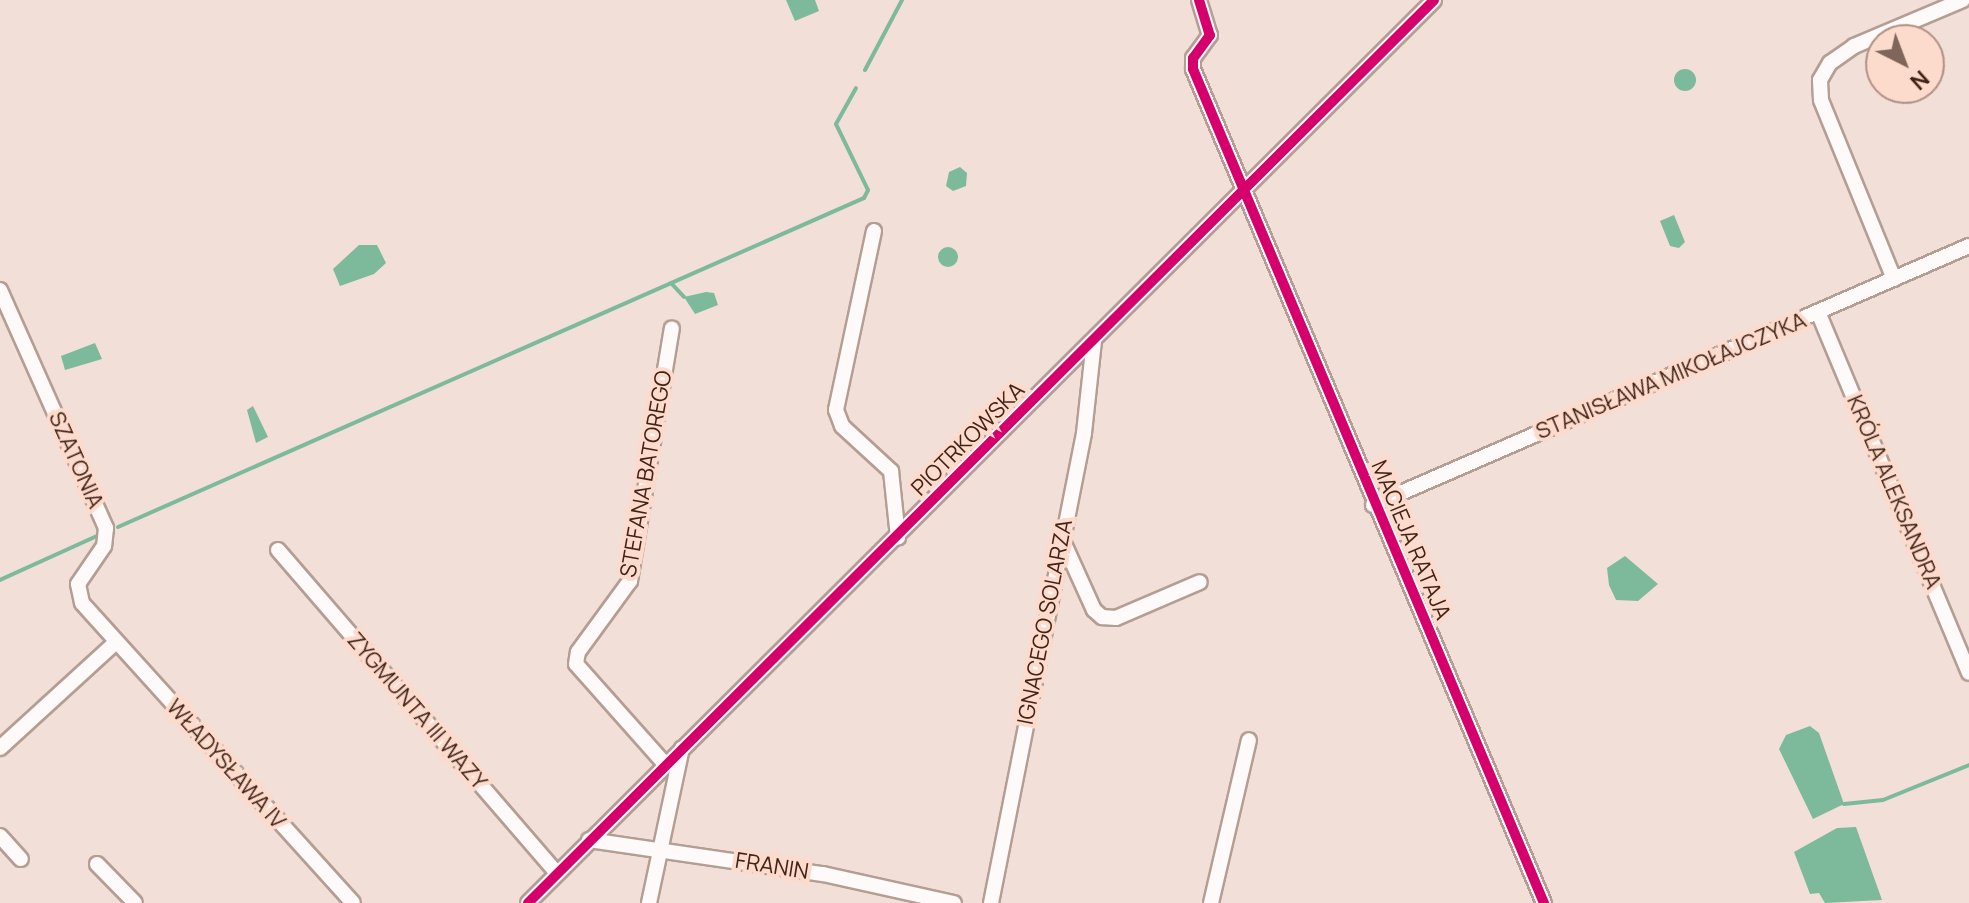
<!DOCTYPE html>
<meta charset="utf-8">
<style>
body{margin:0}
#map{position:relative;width:1969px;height:903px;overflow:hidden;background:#f2dfd8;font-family:Manrope,sans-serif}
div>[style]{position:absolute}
.water>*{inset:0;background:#7dba9c}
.round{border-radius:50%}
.stream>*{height:4px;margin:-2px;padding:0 2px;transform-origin:2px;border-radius:2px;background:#7dba9c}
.roads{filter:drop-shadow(2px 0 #b49e94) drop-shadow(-2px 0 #b49e94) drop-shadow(0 2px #b49e94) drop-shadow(0 -2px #b49e94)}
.street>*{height:14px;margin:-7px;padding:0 7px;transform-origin:7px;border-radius:7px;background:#fdfaf9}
.cycleway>*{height:10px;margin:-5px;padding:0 5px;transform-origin:5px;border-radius:5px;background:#d6006c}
span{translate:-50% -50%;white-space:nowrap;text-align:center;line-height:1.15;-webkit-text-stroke:8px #fcdbcd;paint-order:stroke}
.street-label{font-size:22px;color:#412316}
.north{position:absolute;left:1865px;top:24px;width:80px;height:80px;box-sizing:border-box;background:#fcdbcd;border:2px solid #b19184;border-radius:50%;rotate:138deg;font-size:22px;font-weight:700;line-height:32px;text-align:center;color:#412316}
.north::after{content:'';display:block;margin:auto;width:28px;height:36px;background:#7f655a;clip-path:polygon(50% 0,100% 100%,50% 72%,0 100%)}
</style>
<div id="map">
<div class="water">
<div style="clip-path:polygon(786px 0,815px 0,819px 11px,795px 21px)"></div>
<div class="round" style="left:1674px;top:69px;width:22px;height:22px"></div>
<div style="clip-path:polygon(960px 167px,967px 173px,966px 186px,953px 191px,946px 186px,949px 172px)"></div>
<div style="clip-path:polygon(1674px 215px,1685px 242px,1679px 248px,1670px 246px,1660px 221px)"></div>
<div style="clip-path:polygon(359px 245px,377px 245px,386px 263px,374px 274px,340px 286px,333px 269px)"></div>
<div class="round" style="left:938px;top:247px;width:20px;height:20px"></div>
<div style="clip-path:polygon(706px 292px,714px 293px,718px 305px,695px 314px,684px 297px)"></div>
<div style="clip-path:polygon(95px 343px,102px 359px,65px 370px,61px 356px)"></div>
<div style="clip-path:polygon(253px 406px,268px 437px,256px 443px,247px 410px)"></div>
<div style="clip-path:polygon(1625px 556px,1658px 584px,1638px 601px,1616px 600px,1609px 585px,1607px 568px)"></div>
<div style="clip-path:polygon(1810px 726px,1819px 733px,1844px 804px,1813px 819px,1779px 749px,1786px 735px)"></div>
<div style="clip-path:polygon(1856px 827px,1882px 900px,1825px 903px,1819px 893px,1810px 894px,1794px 852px,1837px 828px)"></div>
</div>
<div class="stream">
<div style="left:865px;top:70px;width:79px;rotate:-62.1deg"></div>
<div style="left:671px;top:283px;width:19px;rotate:47deg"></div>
<div style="left:118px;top:527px;width:815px;rotate:-23.8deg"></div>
<div style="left:864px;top:198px;width:9px;rotate:-63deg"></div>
<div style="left:868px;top:190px;width:73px;rotate:-115.9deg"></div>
<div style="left:836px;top:124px;width:41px;rotate:-60.9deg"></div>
<div style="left:0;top:580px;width:107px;rotate:-24.4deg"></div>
<div style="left:1844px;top:804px;width:39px;rotate:-6deg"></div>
<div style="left:1883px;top:800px;width:93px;rotate:-22.1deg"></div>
</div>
<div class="roads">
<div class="street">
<div style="left:1199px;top:0;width:37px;rotate:73deg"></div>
<div style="left:1210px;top:35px;width:29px;rotate:126deg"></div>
<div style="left:1193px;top:58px;width:11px;rotate:90deg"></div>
<div style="left:1193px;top:69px;width:905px;rotate:67.18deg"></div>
<div style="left:874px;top:231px;width:183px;rotate:102deg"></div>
<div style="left:836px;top:410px;width:17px;rotate:69deg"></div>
<div style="left:842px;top:426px;width:67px;rotate:42.6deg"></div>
<div style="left:891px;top:471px;width:67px;rotate:84deg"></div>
<div style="left:1894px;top:279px;width:193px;rotate:-112.2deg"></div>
<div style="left:1821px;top:100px;width:20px;rotate:-93deg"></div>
<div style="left:1820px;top:80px;width:20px;rotate:-60deg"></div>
<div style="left:1830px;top:63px;width:29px;rotate:-35deg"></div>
<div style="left:1854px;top:46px;width:118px;rotate:-22.9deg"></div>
<div style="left:0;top:290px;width:261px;rotate:66deg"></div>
<div style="left:106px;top:528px;width:18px;rotate:96deg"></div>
<div style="left:104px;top:546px;width:46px;rotate:124.4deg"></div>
<div style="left:78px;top:584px;width:19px;rotate:78deg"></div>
<div style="left:82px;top:603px;width:404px;rotate:47.9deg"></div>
<div style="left:1818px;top:312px;width:391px;rotate:67.3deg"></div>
<div style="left:1373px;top:505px;width:650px;rotate:-23.49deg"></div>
<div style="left:1061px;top:537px;width:80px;rotate:65.7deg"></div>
<div style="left:1094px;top:610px;width:11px;rotate:41deg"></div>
<div style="left:1102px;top:617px;width:14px;rotate:4deg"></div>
<div style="left:1116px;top:618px;width:91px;rotate:-23.2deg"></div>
<div style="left:278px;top:550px;width:427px;rotate:49.2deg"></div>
<div style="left:0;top:748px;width:157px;rotate:-42.4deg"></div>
<div style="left:664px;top:763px;width:132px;rotate:-131.6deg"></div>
<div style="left:576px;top:664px;width:12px;rotate:-81deg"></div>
<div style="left:578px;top:652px;width:88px;rotate:-53.8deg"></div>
<div style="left:630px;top:581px;width:256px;rotate:-80.6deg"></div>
<div style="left:0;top:836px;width:31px;rotate:48deg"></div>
<div style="left:589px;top:840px;width:236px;rotate:8.3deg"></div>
<div style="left:823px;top:874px;width:134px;rotate:12.5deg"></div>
<div style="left:97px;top:864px;width:54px;rotate:45.7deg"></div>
<div style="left:528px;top:903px;width:1279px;rotate:-44.9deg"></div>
<div style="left:649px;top:903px;width:158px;rotate:-78deg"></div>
<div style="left:991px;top:903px;width:479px;rotate:-78.8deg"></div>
<div style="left:1084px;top:433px;width:93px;rotate:-83.8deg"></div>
<div style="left:1211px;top:903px;width:167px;rotate:-76.9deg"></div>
</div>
</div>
<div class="cycleway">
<div style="left:1199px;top:0;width:37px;rotate:73deg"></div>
<div style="left:1210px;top:35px;width:29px;rotate:126deg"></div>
<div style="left:1193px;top:58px;width:11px;rotate:90deg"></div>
<div style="left:1193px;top:69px;width:905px;rotate:67.18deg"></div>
<div style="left:528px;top:903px;width:1279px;rotate:-44.9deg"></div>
</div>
<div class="street-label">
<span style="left:1671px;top:376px;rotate:-23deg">STANISŁAWA MIKOŁAJCZYKA</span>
<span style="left:968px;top:439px;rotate:-45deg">PIOTRKOWSKA</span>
<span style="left:76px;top:460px;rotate:66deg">SZATONIA</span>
<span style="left:646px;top:474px;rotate:-80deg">STEFANA BATOREGO</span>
<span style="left:1894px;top:492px;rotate:67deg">KRÓLA ALEKSANDRA</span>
<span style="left:1411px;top:540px;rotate:67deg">MACIEJA RATAJA</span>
<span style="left:1045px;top:622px;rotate:-79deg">IGNACEGO SOLARZA</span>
<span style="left:417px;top:711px;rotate:49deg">ZYGMUNTA III WAZY</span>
<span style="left:226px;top:764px;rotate:48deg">WŁADYSŁAWA IV</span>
<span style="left:772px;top:866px;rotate:9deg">FRANIN</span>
</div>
<div class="north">N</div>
</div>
